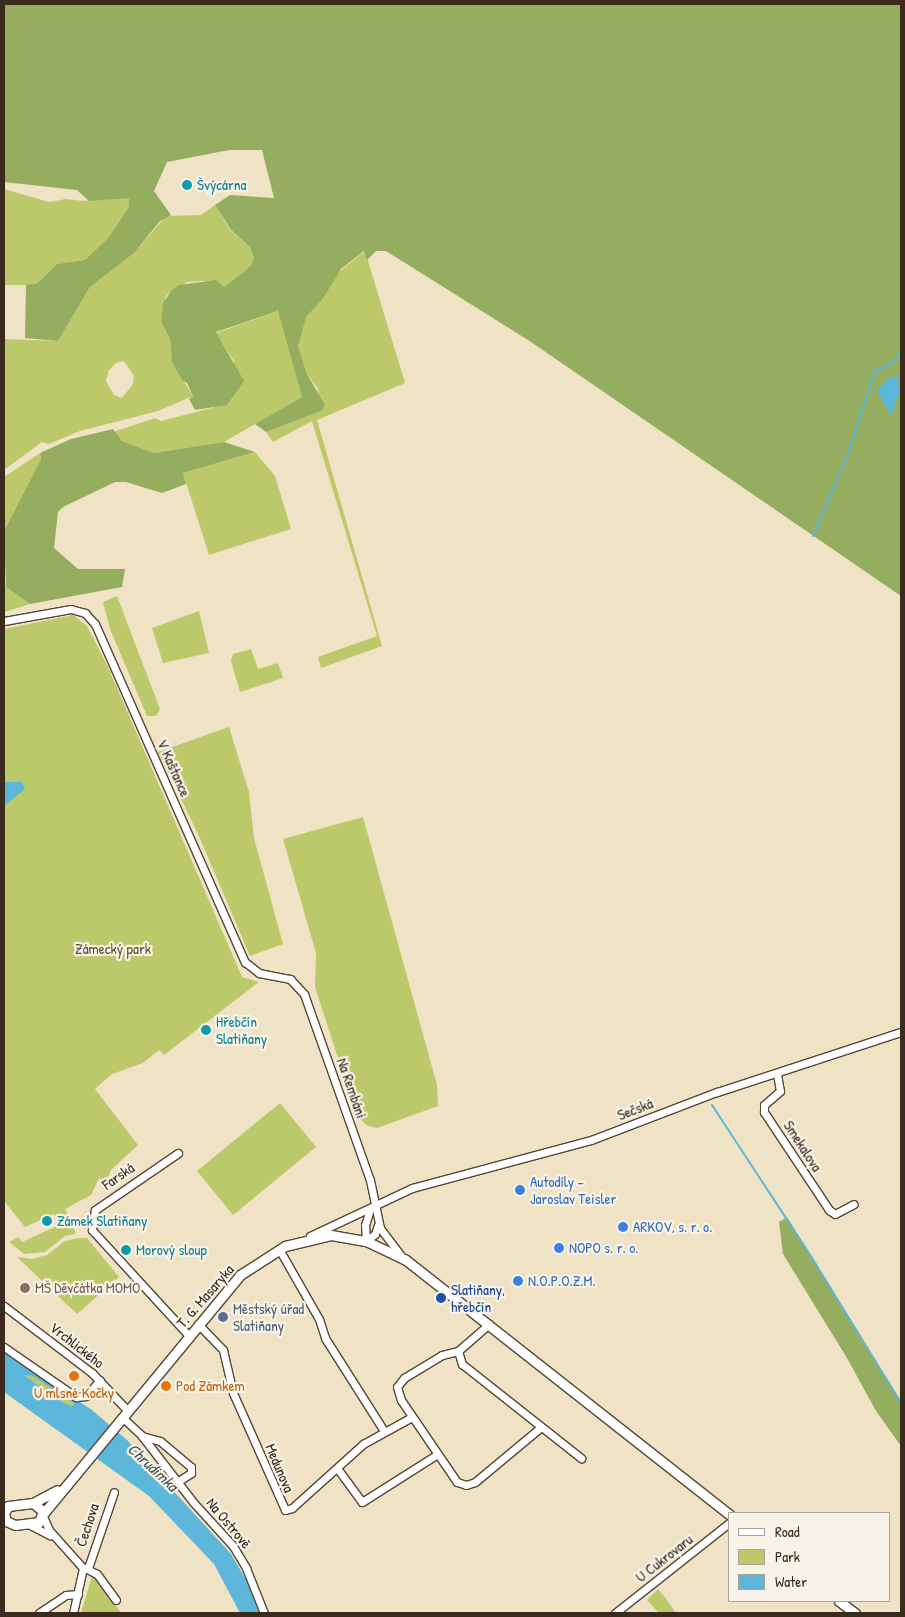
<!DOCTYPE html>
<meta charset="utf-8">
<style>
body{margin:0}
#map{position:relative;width:905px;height:1617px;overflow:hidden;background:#f0e2c5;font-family:"Patrick Hand",sans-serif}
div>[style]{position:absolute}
.green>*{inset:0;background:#bcc96a}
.forest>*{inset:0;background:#95ad5e}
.water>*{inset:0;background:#5db7da}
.stream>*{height:2px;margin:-1px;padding:0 1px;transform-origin:1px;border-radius:1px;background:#5db7da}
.roads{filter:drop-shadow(1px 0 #564637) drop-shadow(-1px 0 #564637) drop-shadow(0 1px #564637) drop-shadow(0 -1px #564637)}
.minor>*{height:7px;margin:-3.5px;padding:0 3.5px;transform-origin:3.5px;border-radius:3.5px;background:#fff}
.major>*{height:9px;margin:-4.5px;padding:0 4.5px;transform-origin:4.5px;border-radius:4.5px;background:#fff}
.dots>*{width:14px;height:14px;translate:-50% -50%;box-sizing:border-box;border:2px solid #f7f3e8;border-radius:50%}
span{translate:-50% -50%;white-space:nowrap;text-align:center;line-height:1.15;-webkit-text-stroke:4.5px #f7f3e8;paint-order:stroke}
.culture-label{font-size:15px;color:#0d838f}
.left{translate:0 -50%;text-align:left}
.street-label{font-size:15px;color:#3b2a1e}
.park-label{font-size:15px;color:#5b5231}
.shop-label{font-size:15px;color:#366cbe}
.education-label{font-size:15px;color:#785e54}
.transit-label{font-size:15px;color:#164399}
.service-label{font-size:15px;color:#4e5e75}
.food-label{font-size:15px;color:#c56008}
.water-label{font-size:16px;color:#455456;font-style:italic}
.frame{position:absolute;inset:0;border:5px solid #3b2a1e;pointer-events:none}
.legend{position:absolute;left:728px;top:1512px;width:162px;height:90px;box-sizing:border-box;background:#f7f3e8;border:1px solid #aca397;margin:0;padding:6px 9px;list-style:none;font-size:15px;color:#3b2a1e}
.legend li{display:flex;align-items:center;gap:10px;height:25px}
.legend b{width:25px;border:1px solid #aca397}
</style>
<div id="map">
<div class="green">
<div style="clip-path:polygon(4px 189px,49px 202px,66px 199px,84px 201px,129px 197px,129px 205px,109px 237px,85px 260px,57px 264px,37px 285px,4px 285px)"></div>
<div style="clip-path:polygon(evenodd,215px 205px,230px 230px,250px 247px,254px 258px,251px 266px,224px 287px,204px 281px,187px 282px,166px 296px,161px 322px,170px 339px,172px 362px,193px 396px,158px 411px,80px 431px,49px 444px,42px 442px,4px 470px,4px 339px,58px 341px,90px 287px,134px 253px,166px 216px,201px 215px,215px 205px,124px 361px,134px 376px,133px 384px,122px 398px,114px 395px,106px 381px,109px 370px,116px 363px,124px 361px)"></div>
<div style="clip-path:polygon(365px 251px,405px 383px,317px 420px,382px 646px,321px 668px,318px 657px,377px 636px,312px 421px,273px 442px,266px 432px,321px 411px,318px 389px,307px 374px,298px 346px,300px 333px,306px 317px,322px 300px,336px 274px)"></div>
<div style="clip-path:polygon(279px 311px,302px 397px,224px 442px,154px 453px,122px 441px,113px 432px,155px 418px,161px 421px,227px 404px,234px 361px,216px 333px)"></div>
<div style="clip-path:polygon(255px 452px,275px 476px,291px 529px,209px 555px,183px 473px)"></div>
<div style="clip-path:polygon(40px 453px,41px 459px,4px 531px,4px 477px)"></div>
<div style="clip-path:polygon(4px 576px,6px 587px,30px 604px,4px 612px)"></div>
<div style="clip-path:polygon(117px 596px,160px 709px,156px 716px,147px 716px,110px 629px,103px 602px)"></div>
<div style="clip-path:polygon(199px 611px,209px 653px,163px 663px,152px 628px)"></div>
<div style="clip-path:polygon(73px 615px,87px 626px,108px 667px,242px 977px,259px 982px,164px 1055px,159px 1050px,143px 1063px,112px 1074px,95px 1089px,138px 1145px,111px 1170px,106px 1181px,99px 1178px,91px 1195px,65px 1209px,69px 1216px,63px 1220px,75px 1230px,75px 1234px,65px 1236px,45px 1252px,24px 1254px,9px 1242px,18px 1237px,22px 1242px,59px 1225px,54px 1214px,25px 1227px,4px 1201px,4px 629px)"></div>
<div style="clip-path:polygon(251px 649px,258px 669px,278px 663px,283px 678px,240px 692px,231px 661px,233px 654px)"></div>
<div style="clip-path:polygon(229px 727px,249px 792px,254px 838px,283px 944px,250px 956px,198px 834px,158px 752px)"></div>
<div style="clip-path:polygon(363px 817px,437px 1085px,438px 1106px,377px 1128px,366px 1125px,358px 1117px,338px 1058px,315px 987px,316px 953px,283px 839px)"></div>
<div style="clip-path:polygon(280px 1103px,316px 1147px,233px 1215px,197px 1171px)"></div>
<div style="clip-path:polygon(78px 1238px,87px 1238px,119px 1277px,77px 1314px,17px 1257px,32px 1259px,47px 1255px,65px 1241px)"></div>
<div style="clip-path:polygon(24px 1375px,33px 1375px,76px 1404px,72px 1406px,62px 1402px)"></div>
<div style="clip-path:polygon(92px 1576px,98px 1577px,121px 1613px,81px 1613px)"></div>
<div style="clip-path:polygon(658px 1589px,667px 1600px,676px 1613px,659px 1613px,647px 1600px)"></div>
</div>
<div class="forest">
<div style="clip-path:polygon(4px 4px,901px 4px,901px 596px,531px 342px,386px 251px,376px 251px,367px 260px,364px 251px,341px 269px,322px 300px,306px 317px,298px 346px,307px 374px,325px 405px,321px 411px,266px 432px,255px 424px,302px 397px,278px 311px,216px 332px,244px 381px,227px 405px,195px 410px,189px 399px,193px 396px,187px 383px,182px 380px,172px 362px,170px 339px,161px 322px,163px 303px,172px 290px,179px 285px,216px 280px,224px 287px,251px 266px,254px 258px,250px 247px,231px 230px,215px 205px,230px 195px,274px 198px,262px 150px,229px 150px,167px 162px,154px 191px,171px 215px,160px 221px,134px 253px,90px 287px,58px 341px,25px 338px,26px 285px,37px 284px,57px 264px,85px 260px,109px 237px,129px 206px,129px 198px,89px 201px,77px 190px,4px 182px)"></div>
<div style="clip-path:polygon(113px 429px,122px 441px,154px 453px,224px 442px,255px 452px,183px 473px,186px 484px,162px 493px,126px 482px,115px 482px,63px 507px,58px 512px,54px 548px,78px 569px,125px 569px,122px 587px,30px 604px,6px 587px,4px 531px,41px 459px,40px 453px,71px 439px)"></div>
<div style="clip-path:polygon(787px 1217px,901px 1401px,901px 1446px,876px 1411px,847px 1358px,783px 1254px,779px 1222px)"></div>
</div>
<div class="water">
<div style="clip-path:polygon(898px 374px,899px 394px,891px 416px,877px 391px,885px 381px)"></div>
<div style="clip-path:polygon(4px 782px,22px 782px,25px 789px,4px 806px)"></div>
<div style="clip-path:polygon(evenodd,4px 1352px,92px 1410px,127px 1440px,231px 1554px,248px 1583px,259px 1613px,240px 1613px,214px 1564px,149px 1496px,4px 1392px,4px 1352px,24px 1375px,33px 1376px,75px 1404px,72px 1406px,62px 1402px,24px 1375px)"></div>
</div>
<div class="stream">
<div style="left:813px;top:536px;width:87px;rotate:-67deg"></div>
<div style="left:847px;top:456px;width:89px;rotate:-71.8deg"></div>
<div style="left:875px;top:371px;width:19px;rotate:-25deg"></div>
<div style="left:892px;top:363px;width:14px;rotate:-51deg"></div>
<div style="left:712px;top:1105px;width:177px;rotate:56.8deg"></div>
<div style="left:809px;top:1253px;width:176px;rotate:58.5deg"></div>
</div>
<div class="roads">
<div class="minor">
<div style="left:4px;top:621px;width:68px;rotate:-10.2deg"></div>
<div style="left:71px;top:609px;width:15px;rotate:16deg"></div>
<div style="left:85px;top:613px;width:15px;rotate:48deg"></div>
<div style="left:95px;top:624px;width:370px;rotate:66.1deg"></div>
<div style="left:245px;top:962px;width:18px;rotate:38deg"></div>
<div style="left:259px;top:973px;width:32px;rotate:11deg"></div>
<div style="left:290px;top:979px;width:21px;rotate:47deg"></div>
<div style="left:304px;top:994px;width:197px;rotate:70.5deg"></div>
<div style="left:370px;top:1180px;width:49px;rotate:78.2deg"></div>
<div style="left:380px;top:1228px;width:34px;rotate:53deg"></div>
<div style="left:777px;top:1074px;width:17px;rotate:80deg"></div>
<div style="left:780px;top:1091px;width:21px;rotate:139deg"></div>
<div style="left:764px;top:1105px;width:7px;rotate:90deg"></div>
<div style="left:764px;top:1112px;width:118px;rotate:56.4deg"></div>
<div style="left:829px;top:1210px;width:7px;rotate:34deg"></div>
<div style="left:835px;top:1214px;width:21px;rotate:-28deg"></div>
<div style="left:178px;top:1153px;width:101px;rotate:145.5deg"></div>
<div style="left:95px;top:1210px;width:20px;rotate:99deg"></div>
<div style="left:92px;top:1230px;width:144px;rotate:47.5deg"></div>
<div style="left:370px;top:1209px;width:17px;rotate:107deg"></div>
<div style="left:365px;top:1225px;width:16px;rotate:86deg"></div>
<div style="left:366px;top:1241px;width:11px;rotate:-38deg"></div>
<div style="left:375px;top:1234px;width:9px;rotate:-72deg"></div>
<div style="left:310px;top:1236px;width:113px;rotate:-25.2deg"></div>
<div style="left:412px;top:1188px;width:185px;rotate:-15deg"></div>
<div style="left:591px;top:1140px;width:135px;rotate:-20.9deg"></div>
<div style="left:717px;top:1092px;width:194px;rotate:-18.1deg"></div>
<div style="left:279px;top:1249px;width:81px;rotate:60.3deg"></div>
<div style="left:319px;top:1319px;width:20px;rotate:72deg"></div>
<div style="left:325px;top:1338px;width:110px;rotate:57.6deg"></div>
<div style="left:4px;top:1306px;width:111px;rotate:37.3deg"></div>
<div style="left:92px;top:1373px;width:52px;rotate:46.5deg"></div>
<div style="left:198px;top:1324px;width:36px;rotate:46deg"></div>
<div style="left:223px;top:1350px;width:44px;rotate:76.9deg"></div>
<div style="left:233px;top:1393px;width:128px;rotate:66deg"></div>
<div style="left:285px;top:1510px;width:7px;rotate:-16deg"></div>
<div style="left:292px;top:1508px;width:96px;rotate:-42deg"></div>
<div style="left:363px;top:1444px;width:56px;rotate:-28.9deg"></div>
<div style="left:4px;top:1347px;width:88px;rotate:34.8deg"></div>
<div style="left:76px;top:1397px;width:10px;rotate:-6deg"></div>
<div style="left:86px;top:1396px;width:21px;rotate:-49deg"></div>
<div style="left:458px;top:1351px;width:16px;rotate:166deg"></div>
<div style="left:442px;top:1355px;width:44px;rotate:148.8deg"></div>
<div style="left:404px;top:1378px;width:11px;rotate:128deg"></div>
<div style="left:397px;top:1387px;width:14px;rotate:73deg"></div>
<div style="left:401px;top:1400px;width:99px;rotate:55.7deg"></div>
<div style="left:457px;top:1482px;width:9px;rotate:18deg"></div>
<div style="left:466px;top:1485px;width:9px;rotate:-18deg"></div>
<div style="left:475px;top:1482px;width:86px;rotate:-39.8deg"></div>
<div style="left:458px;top:1351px;width:14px;rotate:73deg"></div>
<div style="left:462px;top:1364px;width:152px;rotate:38.3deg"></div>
<div style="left:458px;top:1351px;width:41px;rotate:-41.1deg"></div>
<div style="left:123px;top:1418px;width:26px;rotate:43deg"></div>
<div style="left:142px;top:1436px;width:83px;rotate:52.3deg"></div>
<div style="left:193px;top:1502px;width:59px;rotate:47.7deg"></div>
<div style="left:233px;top:1546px;width:26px;rotate:59deg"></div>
<div style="left:246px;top:1568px;width:48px;rotate:68.2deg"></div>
<div style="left:142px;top:1436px;width:19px;rotate:16deg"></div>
<div style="left:160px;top:1441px;width:40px;rotate:40deg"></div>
<div style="left:191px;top:1467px;width:6px;rotate:90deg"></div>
<div style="left:191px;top:1473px;width:17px;rotate:147deg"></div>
<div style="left:337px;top:1468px;width:42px;rotate:53.7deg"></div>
<div style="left:362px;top:1502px;width:88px;rotate:-32.4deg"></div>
<div style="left:43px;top:1516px;width:15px;rotate:67deg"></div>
<div style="left:49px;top:1530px;width:51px;rotate:48.2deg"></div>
<div style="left:83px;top:1568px;width:46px;rotate:102.5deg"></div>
<div style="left:28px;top:1524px;width:25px;rotate:27deg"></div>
<div style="left:85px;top:1568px;width:13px;rotate:27deg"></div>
<div style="left:97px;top:1574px;width:32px;rotate:54deg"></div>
<div style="left:88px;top:1568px;width:80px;rotate:-71.1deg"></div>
<div style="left:39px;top:1613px;width:32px;rotate:-34deg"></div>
<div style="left:66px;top:1595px;width:12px;rotate:-5deg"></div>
<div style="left:615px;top:1613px;width:145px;rotate:-38.3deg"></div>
</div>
<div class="major">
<div style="left:33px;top:1503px;width:13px;rotate:39deg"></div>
<div style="left:43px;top:1511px;width:12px;rotate:110deg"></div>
<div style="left:39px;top:1522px;width:24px;rotate:173deg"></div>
<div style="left:15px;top:1525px;width:10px;rotate:-156deg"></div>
<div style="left:6px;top:1521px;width:8px;rotate:-104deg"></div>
<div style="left:4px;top:1513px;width:8px;rotate:-60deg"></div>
<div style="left:8px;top:1506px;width:25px;rotate:-7deg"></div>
<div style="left:33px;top:1503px;width:27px;rotate:-28deg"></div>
<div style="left:43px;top:1514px;width:310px;rotate:-50.5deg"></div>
<div style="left:240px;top:1275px;width:54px;rotate:-32.8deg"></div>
<div style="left:285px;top:1246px;width:47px;rotate:-13.4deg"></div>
<div style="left:331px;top:1235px;width:36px;rotate:10deg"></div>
<div style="left:366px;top:1241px;width:44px;rotate:25.4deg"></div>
<div style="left:406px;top:1260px;width:411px;rotate:38.2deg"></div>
<div style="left:839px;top:1601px;width:20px;rotate:37deg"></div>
</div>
</div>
<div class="dots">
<div style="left:187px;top:185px;background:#0f9aa8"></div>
<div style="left:206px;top:1030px;background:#0f9aa8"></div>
<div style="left:520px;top:1190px;background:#3f7fe0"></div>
<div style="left:47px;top:1221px;background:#0f9aa8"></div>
<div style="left:623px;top:1227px;background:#3f7fe0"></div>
<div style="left:559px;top:1248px;background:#3f7fe0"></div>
<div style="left:126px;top:1250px;background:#0f9aa8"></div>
<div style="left:518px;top:1281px;background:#3f7fe0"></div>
<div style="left:25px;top:1288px;background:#8d6e63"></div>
<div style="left:441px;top:1298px;background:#1a4fb4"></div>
<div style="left:223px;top:1317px;background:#5c6f8a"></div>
<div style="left:74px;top:1376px;background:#e8710a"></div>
<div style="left:166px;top:1386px;background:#e8710a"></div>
</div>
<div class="culture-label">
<span class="left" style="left:197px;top:185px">Švýcárna</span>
<span class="left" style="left:216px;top:1030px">Hřebčín<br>Slatiňany</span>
<span class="left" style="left:57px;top:1221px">Zámek Slatiňany</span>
<span class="left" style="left:136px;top:1250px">Morový sloup</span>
</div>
<div class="street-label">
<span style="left:174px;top:768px;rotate:66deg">V Kaštance</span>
<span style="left:352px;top:1088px;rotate:71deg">Na Rembáni</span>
<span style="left:635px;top:1109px;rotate:-21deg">Sečská</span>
<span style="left:803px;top:1146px;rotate:57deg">Smekalova</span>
<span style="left:118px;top:1176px;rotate:-35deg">Farská</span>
<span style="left:205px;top:1296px;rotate:-49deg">T. G. Masaryka</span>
<span style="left:77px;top:1345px;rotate:38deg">Vrchlického</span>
<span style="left:280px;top:1468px;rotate:67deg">Medunova</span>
<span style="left:229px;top:1523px;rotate:50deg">Na Ostrově</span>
<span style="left:87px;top:1525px;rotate:-72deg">Čechova</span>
<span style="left:664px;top:1558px;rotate:-38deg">U Cukrovaru</span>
</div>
<div class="park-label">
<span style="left:113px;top:949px">Zámecký park</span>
</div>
<div class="shop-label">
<span class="left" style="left:530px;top:1190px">Autodíly –<br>Jaroslav Teisler</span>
<span class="left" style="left:633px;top:1227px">ARKOV, s. r. o.</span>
<span class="left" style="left:569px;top:1248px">NOPO s. r. o.</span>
<span class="left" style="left:528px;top:1281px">N.O.P.O.Z.M.</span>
</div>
<div class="education-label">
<span class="left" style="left:35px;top:1288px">MŠ Děvčátka MOMO</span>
</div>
<div class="transit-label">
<span class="left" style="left:451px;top:1298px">Slatiňany,<br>hřebčín</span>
</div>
<div class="service-label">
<span class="left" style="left:233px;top:1317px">Městský úřad<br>Slatiňany</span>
</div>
<div class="food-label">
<span class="left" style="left:176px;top:1386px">Pod Zámkem</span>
<span style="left:74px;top:1393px">U mlsné Kočky</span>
</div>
<div class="water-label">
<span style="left:153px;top:1467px;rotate:43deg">Chrudimka</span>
</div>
<div class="frame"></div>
<ul class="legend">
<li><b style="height:6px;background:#fff"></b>Road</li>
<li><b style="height:14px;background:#bcc96a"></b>Park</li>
<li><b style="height:14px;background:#5db7da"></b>Water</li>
</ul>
</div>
